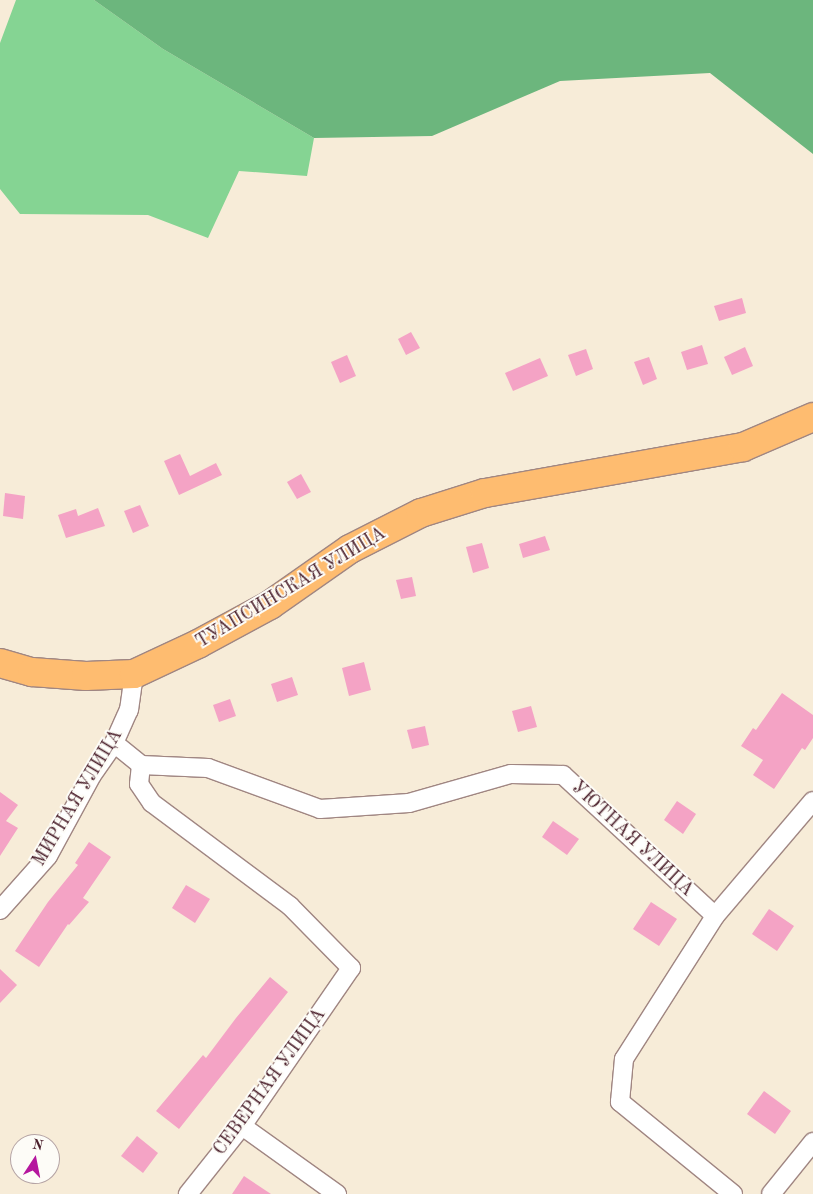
<!DOCTYPE html>
<meta charset="utf-8">
<style>
body{margin:0}
#map{position:relative;width:813px;height:1194px;overflow:hidden;background:#f7ecd8;font-family:"Old Standard TT",serif}
div>[style]{position:absolute}
.green>*{inset:0;background:#85d493}
.forest>*{inset:0;background:#6cb67d}
.building>*{inset:0;background:#f4a3c5}
.roads{filter:drop-shadow(1px 0 #a08682) drop-shadow(-1px 0 #a08682) drop-shadow(0 1px #a08682) drop-shadow(0 -1px #a08682)}
.street>*{height:18px;margin:-9px;padding:0 9px;transform-origin:9px;border-radius:9px;background:#fff}
.primary>*{height:28px;margin:-14px;padding:0 14px;transform-origin:14px;border-radius:14px;background:#febc70}
span{translate:-50% -50%;white-space:nowrap;text-align:center;line-height:1.15;-webkit-text-stroke:4px #fdfcf7;paint-order:stroke}
.street-label{font-size:18px;color:#4a1f2b}
.north{position:absolute;left:10px;top:1134px;width:50px;height:50px;box-sizing:border-box;background:#fdfcf7;border:1px solid #b5a4a5;border-radius:50%;rotate:11deg;font-size:14px;font-weight:700;line-height:20px;text-align:center;color:#4a1f2b}
.north::after{content:'';display:block;margin:auto;width:18px;height:22px;background:#b5179e;clip-path:polygon(50% 0,100% 100%,50% 72%,0 100%)}
</style>
<div id="map">
<div class="green">
<div style="clip-path:polygon(16px 0,94px 0,163px 49px,314px 138px,307px 176px,239px 171px,208px 238px,148px 215px,20px 214px,0 189px,0 43px)"></div>
</div>
<div class="forest">
<div style="clip-path:polygon(94px 0,813px 0,813px 154px,710px 73px,560px 81px,432px 136px,314px 138px,163px 49px)"></div>
</div>
<div class="building">
<div style="clip-path:polygon(742px 298px,746px 313px,719px 321px,714px 306px)"></div>
<div style="clip-path:polygon(411px 332px,420px 348px,406px 355px,398px 339px)"></div>
<div style="clip-path:polygon(702px 345px,708px 364px,687px 370px,681px 352px)"></div>
<div style="clip-path:polygon(745px 347px,753px 366px,732px 375px,724px 357px)"></div>
<div style="clip-path:polygon(586px 349px,593px 369px,576px 376px,568px 355px)"></div>
<div style="clip-path:polygon(347px 355px,356px 376px,340px 383px,331px 362px)"></div>
<div style="clip-path:polygon(649px 357px,657px 379px,643px 385px,634px 362px)"></div>
<div style="clip-path:polygon(540px 358px,548px 376px,513px 391px,505px 373px)"></div>
<div style="clip-path:polygon(180px 454px,190px 476px,216px 463px,222px 475px,179px 495px,164px 461px)"></div>
<div style="clip-path:polygon(301px 474px,311px 492px,297px 499px,287px 482px)"></div>
<div style="clip-path:polygon(5px 493px,25px 496px,23px 519px,3px 516px)"></div>
<div style="clip-path:polygon(140px 505px,149px 526px,133px 533px,124px 511px)"></div>
<div style="clip-path:polygon(98px 508px,105px 526px,66px 538px,58px 515px,76px 509px,78px 516px)"></div>
<div style="clip-path:polygon(545px 536px,550px 550px,523px 558px,519px 544px)"></div>
<div style="clip-path:polygon(482px 543px,489px 568px,473px 573px,466px 547px)"></div>
<div style="clip-path:polygon(412px 577px,416px 596px,401px 599px,396px 580px)"></div>
<div style="clip-path:polygon(364px 662px,371px 690px,349px 696px,342px 668px)"></div>
<div style="clip-path:polygon(292px 677px,298px 695px,277px 702px,271px 684px)"></div>
<div style="clip-path:polygon(782px 693px,813px 715px,813px 738px,805px 750px,802px 748px,774px 789px,753px 775px,763px 760px,741px 746px,753px 728px,756px 730px)"></div>
<div style="clip-path:polygon(230px 699px,236px 716px,219px 722px,213px 705px)"></div>
<div style="clip-path:polygon(531px 706px,537px 727px,518px 732px,512px 711px)"></div>
<div style="clip-path:polygon(425px 726px,429px 745px,412px 749px,407px 730px)"></div>
<div style="clip-path:polygon(0 792px,18px 805px,6px 821px,18px 828px,0 856px)"></div>
<div style="clip-path:polygon(677px 801px,696px 814px,683px 834px,664px 820px)"></div>
<div style="clip-path:polygon(553px 821px,579px 839px,567px 855px,542px 837px)"></div>
<div style="clip-path:polygon(89px 842px,111px 857px,83px 898px,89px 902px,69px 925px,68px 924px,39px 967px,15px 951px,48px 902px,78px 865px,75px 863px)"></div>
<div style="clip-path:polygon(186px 885px,210px 899px,195px 923px,172px 908px)"></div>
<div style="clip-path:polygon(651px 902px,677px 919px,659px 946px,633px 929px)"></div>
<div style="clip-path:polygon(769px 909px,794px 926px,777px 951px,752px 934px)"></div>
<div style="clip-path:polygon(0 969px,17px 985px,0 1003px)"></div>
<div style="clip-path:polygon(270px 977px,288px 992px,179px 1129px,156px 1111px,203px 1055px,206px 1058px,236px 1018px)"></div>
<div style="clip-path:polygon(764px 1091px,791px 1111px,775px 1134px,747px 1114px)"></div>
<div style="clip-path:polygon(137px 1136px,158px 1153px,143px 1173px,121px 1156px)"></div>
<div style="clip-path:polygon(244px 1176px,271px 1194px,232px 1194px)"></div>
</div>
<div class="roads">
<div class="street">
<div style="left:114px;top:743px;width:35px;rotate:39deg"></div>
<div style="left:141px;top:765px;width:67px;rotate:2.6deg"></div>
<div style="left:208px;top:768px;width:119px;rotate:20.1deg"></div>
<div style="left:320px;top:809px;width:89px;rotate:-3.9deg"></div>
<div style="left:409px;top:803px;width:106px;rotate:-15.9deg"></div>
<div style="left:511px;top:774px;width:52px;rotate:1.1deg"></div>
<div style="left:563px;top:775px;width:207px;rotate:42.8deg"></div>
<div style="left:141px;top:765px;width:19px;rotate:96deg"></div>
<div style="left:139px;top:784px;width:23px;rotate:56deg"></div>
<div style="left:152px;top:803px;width:172px;rotate:36.7deg"></div>
<div style="left:290px;top:906px;width:87px;rotate:45.5deg"></div>
<div style="left:351px;top:968px;width:192px;rotate:124.6deg"></div>
<div style="left:242px;top:1126px;width:87px;rotate:128.5deg"></div>
<div style="left:0;top:910px;width:72px;rotate:-48.4deg"></div>
<div style="left:48px;top:856px;width:92px;rotate:-61.5deg"></div>
<div style="left:92px;top:775px;width:39px;rotate:-55deg"></div>
<div style="left:114px;top:743px;width:36px;rotate:-66deg"></div>
<div style="left:129px;top:710px;width:36px;rotate:-82deg"></div>
<div style="left:242px;top:1126px;width:117px;rotate:35.6deg"></div>
<div style="left:733px;top:1194px;width:146px;rotate:-140.8deg"></div>
<div style="left:620px;top:1102px;width:43px;rotate:-84.7deg"></div>
<div style="left:624px;top:1059px;width:169px;rotate:-57.5deg"></div>
<div style="left:715px;top:916px;width:151px;rotate:-49.6deg"></div>
<div style="left:771px;top:1194px;width:67px;rotate:-51.1deg"></div>
</div>
<div class="primary">
<div style="left:0;top:663px;width:33px;rotate:16deg"></div>
<div style="left:32px;top:672px;width:54px;rotate:4.2deg"></div>
<div style="left:86px;top:676px;width:48px;rotate:-2.4deg"></div>
<div style="left:134px;top:674px;width:71px;rotate:-25.1deg"></div>
<div style="left:198px;top:644px;width:82px;rotate:-28.4deg"></div>
<div style="left:270px;top:605px;width:98px;rotate:-35deg"></div>
<div style="left:350px;top:549px;width:80px;rotate:-26.9deg"></div>
<div style="left:421px;top:513px;width:67px;rotate:-17.4deg"></div>
<div style="left:485px;top:493px;width:262px;rotate:-10.1deg"></div>
<div style="left:743px;top:447px;width:76px;rotate:-23.2deg"></div>
</div>
</div>
<div class="street-label">
<span style="left:291px;top:588px;rotate:-31deg">ТУАПСИНСКАЯ УЛИЦА</span>
<span style="left:78px;top:798px;rotate:-59deg">МИРНАЯ УЛИЦА</span>
<span style="left:632px;top:839px;rotate:43deg">УЮТНАЯ УЛИЦА</span>
<span style="left:270px;top:1082px;rotate:-54deg">СЕВЕРНАЯ УЛИЦА</span>
</div>
<div class="north">N</div>
</div>
